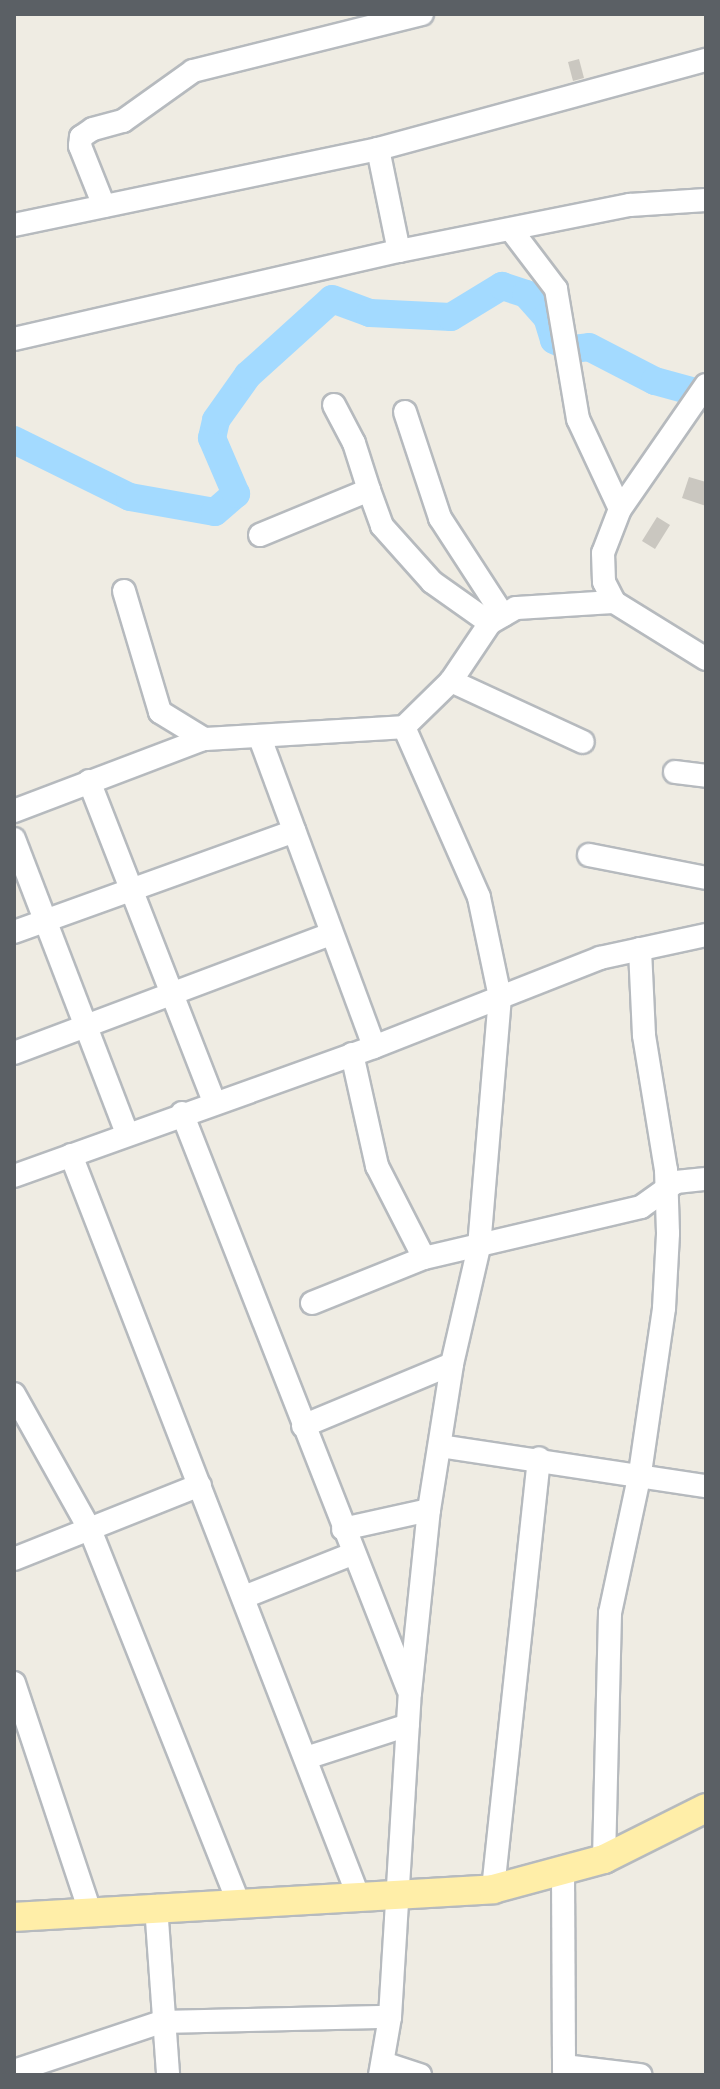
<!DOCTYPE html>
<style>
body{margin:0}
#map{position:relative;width:720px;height:2089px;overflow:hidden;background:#efece3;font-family:Quicksand,sans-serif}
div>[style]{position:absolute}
.river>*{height:28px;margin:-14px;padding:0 14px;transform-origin:14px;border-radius:14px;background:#a3daff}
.building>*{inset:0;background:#cac7c0}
.roads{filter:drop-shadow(2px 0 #b6babe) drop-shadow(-2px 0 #b6babe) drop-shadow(0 2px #b6babe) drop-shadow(0 -2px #b6babe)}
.minor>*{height:22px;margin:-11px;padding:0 11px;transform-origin:11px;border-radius:11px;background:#fff}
.major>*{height:28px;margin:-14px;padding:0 14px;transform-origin:14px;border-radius:14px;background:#ffeea8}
span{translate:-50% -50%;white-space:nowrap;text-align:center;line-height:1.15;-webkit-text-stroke:7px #fff;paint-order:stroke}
.frame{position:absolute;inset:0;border:16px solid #5b6065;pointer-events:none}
</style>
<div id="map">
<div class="river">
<div style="left:14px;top:440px;width:129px;rotate:26.2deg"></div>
<div style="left:130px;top:497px;width:86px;rotate:10deg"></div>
<div style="left:215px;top:512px;width:28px;rotate:-41deg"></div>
<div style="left:236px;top:494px;width:61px;rotate:-113.2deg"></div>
<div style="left:212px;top:438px;width:18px;rotate:-77deg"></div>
<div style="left:216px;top:420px;width:55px;rotate:-54.6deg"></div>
<div style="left:248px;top:375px;width:113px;rotate:-42.1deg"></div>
<div style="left:332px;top:299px;width:40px;rotate:20.2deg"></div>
<div style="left:370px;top:313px;width:81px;rotate:2.8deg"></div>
<div style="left:451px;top:317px;width:60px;rotate:-31.3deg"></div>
<div style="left:502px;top:286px;width:25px;rotate:18deg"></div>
<div style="left:526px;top:294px;width:31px;rotate:48deg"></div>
<div style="left:547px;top:317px;width:24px;rotate:73deg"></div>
<div style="left:554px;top:340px;width:21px;rotate:25deg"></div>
<div style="left:573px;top:349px;width:16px;rotate:-7deg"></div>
<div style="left:589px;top:347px;width:74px;rotate:27.3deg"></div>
<div style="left:655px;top:381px;width:53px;rotate:15.4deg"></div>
</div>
<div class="building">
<div style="clip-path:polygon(579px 59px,584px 78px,573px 81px,568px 62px)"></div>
<div style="clip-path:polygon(689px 477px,706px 482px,706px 506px,682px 498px)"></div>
<div style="clip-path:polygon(657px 517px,670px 525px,655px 549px,642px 541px)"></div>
</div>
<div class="roads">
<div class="minor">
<div style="left:378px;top:149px;width:104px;rotate:78.4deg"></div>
<div style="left:104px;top:206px;width:65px;rotate:-111.8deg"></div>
<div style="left:80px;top:146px;width:9px;rotate:-84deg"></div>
<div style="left:81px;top:137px;width:14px;rotate:-34deg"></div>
<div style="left:93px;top:129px;width:31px;rotate:-15deg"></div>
<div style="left:123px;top:121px;width:86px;rotate:-35.5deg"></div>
<div style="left:193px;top:71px;width:236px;rotate:-14deg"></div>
<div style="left:14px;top:225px;width:372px;rotate:-11.8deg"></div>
<div style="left:378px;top:149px;width:340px;rotate:-15.2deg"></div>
<div style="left:512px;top:231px;width:73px;rotate:52.8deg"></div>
<div style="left:556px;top:289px;width:132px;rotate:80.4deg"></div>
<div style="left:578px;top:419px;width:99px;rotate:65deg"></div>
<div style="left:14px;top:339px;width:395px;rotate:-12.9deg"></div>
<div style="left:399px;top:251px;width:236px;rotate:-11.3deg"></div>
<div style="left:630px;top:205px;width:76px;rotate:-3.8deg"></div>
<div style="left:706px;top:385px;width:151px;rotate:124.7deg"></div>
<div style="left:620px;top:509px;width:47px;rotate:111.1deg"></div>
<div style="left:603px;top:553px;width:29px;rotate:88deg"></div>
<div style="left:604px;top:582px;width:22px;rotate:63deg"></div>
<div style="left:614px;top:602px;width:108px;rotate:31.8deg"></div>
<div style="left:334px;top:405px;width:43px;rotate:62.2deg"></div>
<div style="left:354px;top:443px;width:49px;rotate:72.3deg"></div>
<div style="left:405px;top:412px;width:112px;rotate:71.7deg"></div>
<div style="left:440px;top:518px;width:116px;rotate:57deg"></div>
<div style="left:260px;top:535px;width:118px;rotate:-22.4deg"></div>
<div style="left:369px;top:490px;width:38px;rotate:70deg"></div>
<div style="left:382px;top:526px;width:75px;rotate:48.2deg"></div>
<div style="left:432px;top:582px;width:71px;rotate:35.3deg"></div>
<div style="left:124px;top:591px;width:126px;rotate:73.4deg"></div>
<div style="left:160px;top:712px;width:52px;rotate:31.5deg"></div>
<div style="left:451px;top:681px;width:145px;rotate:24.8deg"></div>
<div style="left:260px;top:738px;width:329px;rotate:69.7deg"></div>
<div style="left:675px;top:772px;width:31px;rotate:7deg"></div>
<div style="left:89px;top:781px;width:344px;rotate:68.7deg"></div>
<div style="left:14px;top:811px;width:203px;rotate:-20.8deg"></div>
<div style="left:204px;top:739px;width:200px;rotate:-3.4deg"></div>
<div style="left:14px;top:839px;width:315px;rotate:69deg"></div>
<div style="left:589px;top:855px;width:119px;rotate:11.1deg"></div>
<div style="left:14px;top:932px;width:298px;rotate:-19.8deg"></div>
<div style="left:14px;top:1053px;width:339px;rotate:-20.6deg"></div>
<div style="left:352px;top:1054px;width:115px;rotate:77.4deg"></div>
<div style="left:377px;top:1166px;width:103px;rotate:62.9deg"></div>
<div style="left:182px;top:1113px;width:619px;rotate:68.58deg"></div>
<div style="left:71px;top:1155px;width:797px;rotate:68.81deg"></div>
<div style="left:14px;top:1176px;width:382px;rotate:-19.7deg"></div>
<div style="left:374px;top:1047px;width:243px;rotate:-21.5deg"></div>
<div style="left:600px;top:958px;width:108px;rotate:-12.2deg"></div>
<div style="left:312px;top:1303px;width:121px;rotate:-21.9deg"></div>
<div style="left:424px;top:1258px;width:223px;rotate:-13.2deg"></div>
<div style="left:641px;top:1207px;width:43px;rotate:-35.5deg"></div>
<div style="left:676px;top:1182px;width:30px;rotate:-6deg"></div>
<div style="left:14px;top:1394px;width:158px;rotate:60.8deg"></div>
<div style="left:91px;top:1532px;width:397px;rotate:68.3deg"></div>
<div style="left:303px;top:1426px;width:161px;rotate:-22.6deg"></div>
<div style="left:440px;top:1446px;width:269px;rotate:8.6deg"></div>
<div style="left:343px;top:1529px;width:88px;rotate:-12.5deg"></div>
<div style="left:14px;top:1559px;width:200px;rotate:-21.7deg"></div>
<div style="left:244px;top:1597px;width:116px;rotate:-21.7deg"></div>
<div style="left:14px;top:1683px;width:240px;rotate:71.6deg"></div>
<div style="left:306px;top:1758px;width:107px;rotate:-17.9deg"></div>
<div style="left:604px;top:1859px;width:246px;rotate:-88.6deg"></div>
<div style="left:610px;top:1613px;width:143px;rotate:-77.9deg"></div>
<div style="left:640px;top:1473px;width:167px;rotate:-81.7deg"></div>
<div style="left:664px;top:1308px;width:75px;rotate:-86.9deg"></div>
<div style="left:668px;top:1233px;width:63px;rotate:-91.8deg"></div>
<div style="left:666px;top:1170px;width:137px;rotate:-99.3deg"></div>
<div style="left:644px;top:1035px;width:86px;rotate:-92.7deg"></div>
<div style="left:563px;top:1873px;width:202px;rotate:89.7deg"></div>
<div style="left:493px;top:1889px;width:433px;rotate:-83.9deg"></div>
<div style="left:156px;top:1906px;width:169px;rotate:85.9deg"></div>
<div style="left:386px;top:2064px;width:36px;rotate:18deg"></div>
<div style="left:564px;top:2066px;width:77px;rotate:6.8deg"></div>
<div style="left:14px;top:2071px;width:155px;rotate:-18.4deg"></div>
<div style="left:161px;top:2022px;width:229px;rotate:-1.3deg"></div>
<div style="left:380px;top:2075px;width:59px;rotate:-80.2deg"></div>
<div style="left:390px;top:2017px;width:325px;rotate:-86.5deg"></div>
<div style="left:410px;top:1693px;width:184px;rotate:-84.1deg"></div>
<div style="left:429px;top:1510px;width:148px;rotate:-81deg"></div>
<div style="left:452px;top:1364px;width:120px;rotate:-77deg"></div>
<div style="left:479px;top:1247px;width:251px;rotate:-85.2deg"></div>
<div style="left:500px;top:997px;width:102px;rotate:-101.9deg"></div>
<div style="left:479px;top:897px;width:186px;rotate:-113.8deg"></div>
<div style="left:404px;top:727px;width:66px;rotate:-44.4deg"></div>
<div style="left:451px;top:681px;width:70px;rotate:-56.1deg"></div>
<div style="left:490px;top:623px;width:30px;rotate:-30deg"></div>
<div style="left:516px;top:608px;width:98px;rotate:-3.5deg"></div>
</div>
<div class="major">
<div style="left:14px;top:1917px;width:480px;rotate:-3.3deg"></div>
<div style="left:493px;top:1889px;width:115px;rotate:-15.1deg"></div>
<div style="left:604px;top:1859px;width:114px;rotate:-26.6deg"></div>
</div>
</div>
<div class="frame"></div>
</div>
